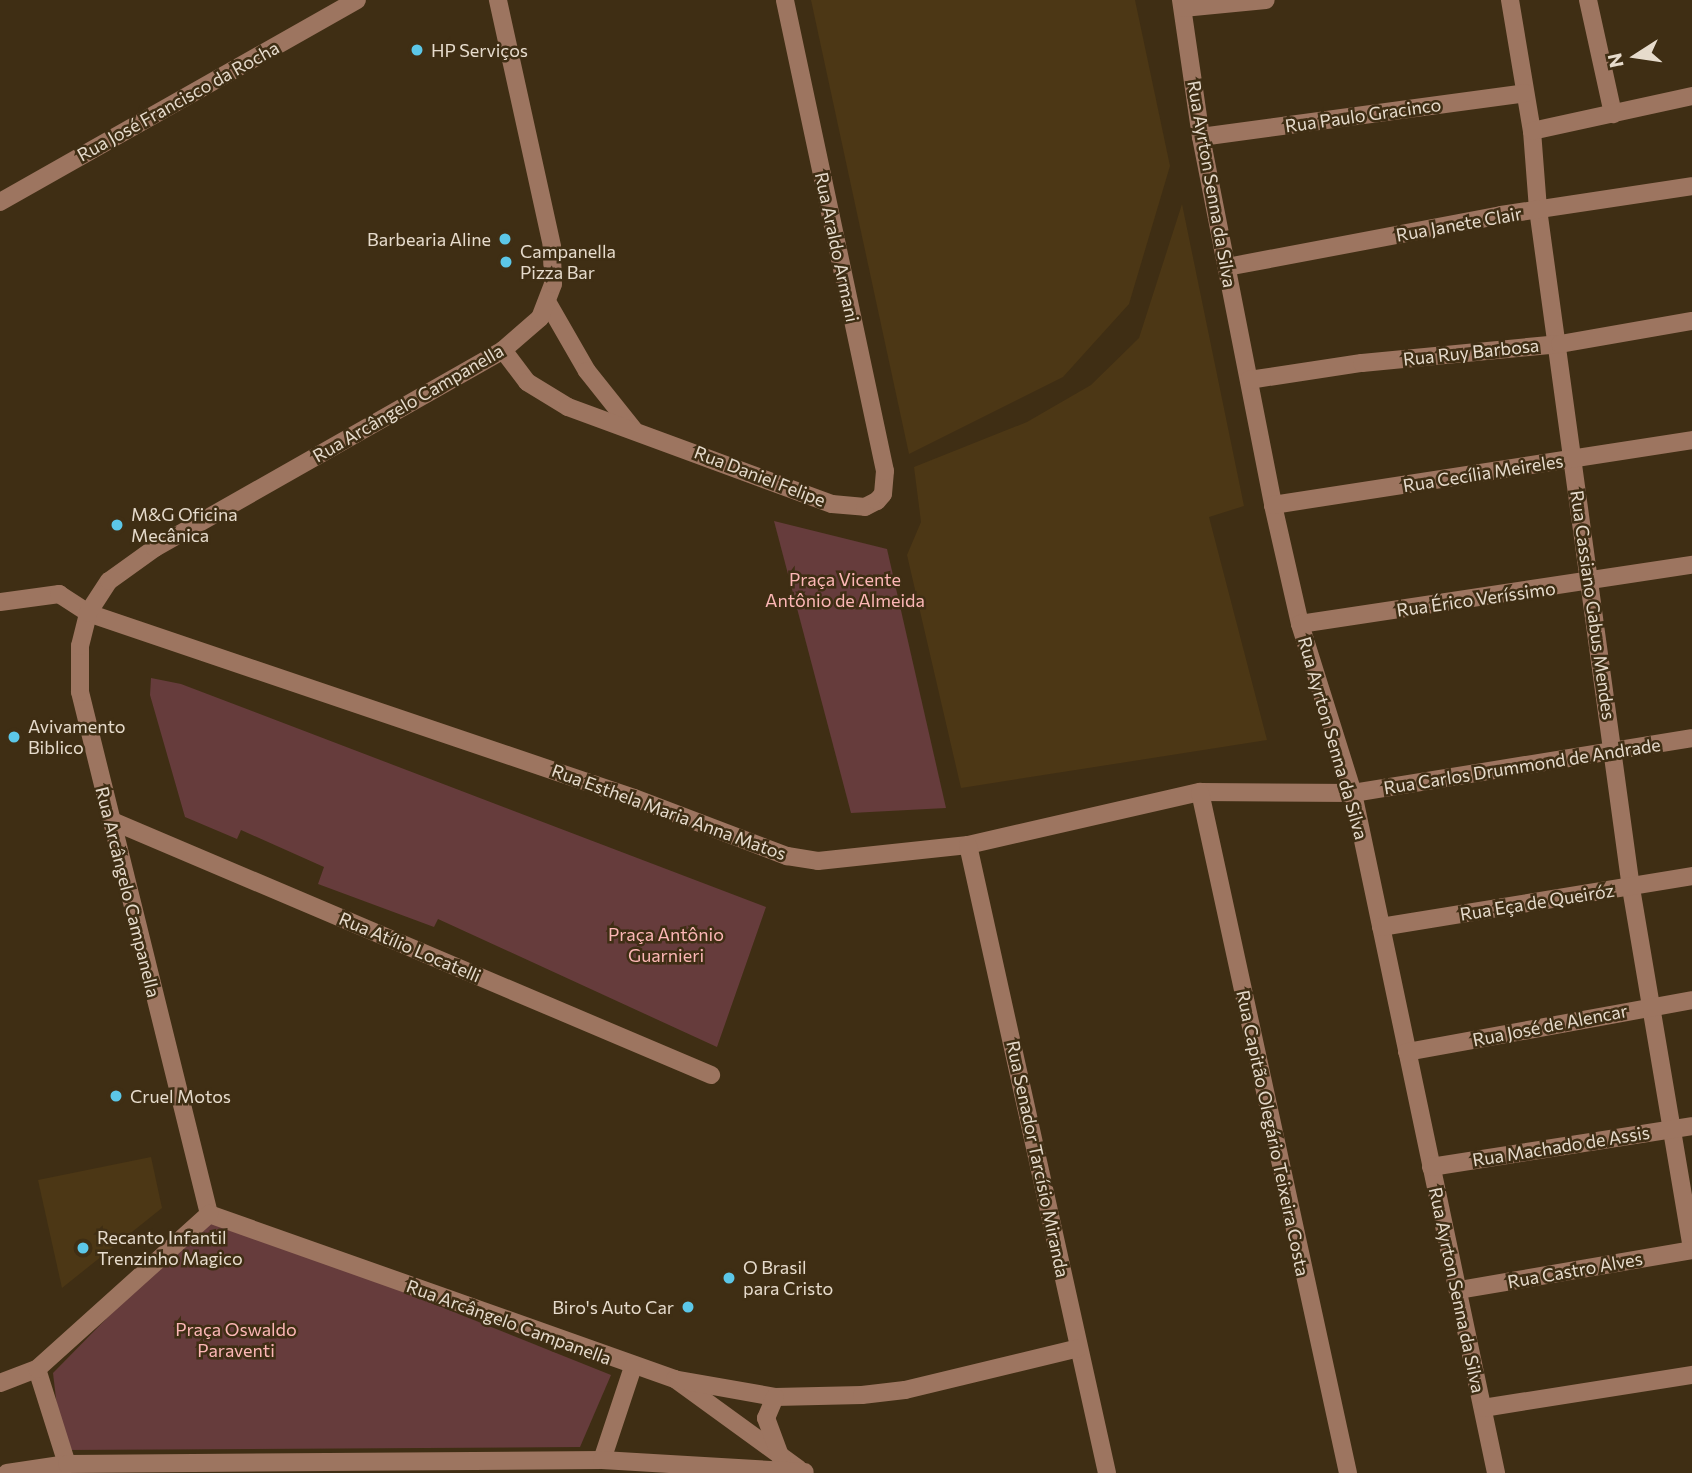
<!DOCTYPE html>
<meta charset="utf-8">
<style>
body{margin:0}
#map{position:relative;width:1692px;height:1473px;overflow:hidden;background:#3f2e14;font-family:Commissioner,sans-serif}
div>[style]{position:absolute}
.built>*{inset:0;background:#4c3715}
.green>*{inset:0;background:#663c3c}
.minor>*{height:18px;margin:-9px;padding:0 9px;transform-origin:9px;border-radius:9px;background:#9d7560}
.dots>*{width:19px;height:19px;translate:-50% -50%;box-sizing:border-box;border:4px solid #3f2e14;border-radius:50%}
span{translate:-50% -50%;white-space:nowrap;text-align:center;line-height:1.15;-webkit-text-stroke:5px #3f2e14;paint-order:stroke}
.poi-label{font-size:18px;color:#e6dbcc}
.left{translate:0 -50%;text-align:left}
.right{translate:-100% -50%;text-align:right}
.street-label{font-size:18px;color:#e6dbcc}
.park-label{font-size:18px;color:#fcb7b6}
.north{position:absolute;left:1601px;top:21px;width:70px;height:70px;-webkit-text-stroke:5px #3f2e14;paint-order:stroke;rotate:258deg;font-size:19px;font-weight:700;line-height:28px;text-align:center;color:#e6dbcc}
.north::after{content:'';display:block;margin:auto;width:24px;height:32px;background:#e6dbcc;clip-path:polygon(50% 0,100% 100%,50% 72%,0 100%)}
</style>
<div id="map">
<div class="built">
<div style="clip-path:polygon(811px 0,1135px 0,1170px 166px,1129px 304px,1063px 377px,909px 454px)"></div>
<div style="clip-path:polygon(1182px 204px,1244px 506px,1209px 517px,1267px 740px,961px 788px,907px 555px,921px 522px,914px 467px,1027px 422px,1091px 385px,1139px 338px)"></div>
<div style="clip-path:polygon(151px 1157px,162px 1208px,62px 1288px,38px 1180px)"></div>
</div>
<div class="green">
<div style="clip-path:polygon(774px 521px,887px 549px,946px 808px,851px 813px)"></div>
<div style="clip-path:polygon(151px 678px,181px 684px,766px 907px,717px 1047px,438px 919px,434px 927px,318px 884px,324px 867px,241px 830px,237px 839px,185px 817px,150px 695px)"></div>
<div style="clip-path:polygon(209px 1214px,611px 1375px,580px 1447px,62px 1450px,53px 1373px)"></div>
</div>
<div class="minor">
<div style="left:1181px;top:0;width:138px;rotate:81.7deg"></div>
<div style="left:1201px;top:137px;width:375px;rotate:78.9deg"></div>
<div style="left:1273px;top:505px;width:122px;rotate:77.2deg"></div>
<div style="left:1300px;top:624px;width:177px;rotate:72.6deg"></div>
<div style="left:1353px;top:793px;width:695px;rotate:78.12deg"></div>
<div style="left:1510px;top:0;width:133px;rotate:80.5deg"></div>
<div style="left:1532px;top:131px;width:78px;rotate:85.6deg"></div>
<div style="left:1538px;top:209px;width:685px;rotate:82.2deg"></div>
<div style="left:1631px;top:888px;width:366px;rotate:80.4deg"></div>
<div style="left:1588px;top:0;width:117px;rotate:77.6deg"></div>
<div style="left:1183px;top:8px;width:83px;rotate:-5.5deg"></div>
<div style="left:1532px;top:131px;width:164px;rotate:-12.3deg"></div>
<div style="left:1201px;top:137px;width:327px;rotate:-7.7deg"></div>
<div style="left:0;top:202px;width:410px;rotate:-29.5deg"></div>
<div style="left:1227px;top:267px;width:279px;rotate:-10.7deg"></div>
<div style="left:1501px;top:215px;width:193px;rotate:-8.6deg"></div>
<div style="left:549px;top:305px;width:76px;rotate:60.1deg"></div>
<div style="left:587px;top:371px;width:75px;rotate:51.5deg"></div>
<div style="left:503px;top:350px;width:40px;rotate:53deg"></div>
<div style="left:527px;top:382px;width:48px;rotate:31.4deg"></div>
<div style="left:568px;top:407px;width:281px;rotate:20.2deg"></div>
<div style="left:832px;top:504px;width:33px;rotate:5deg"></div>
<div style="left:865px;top:507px;width:13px;rotate:-27deg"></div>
<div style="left:877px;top:501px;width:9px;rotate:-49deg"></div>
<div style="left:883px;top:494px;width:23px;rotate:-85deg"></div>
<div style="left:885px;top:471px;width:481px;rotate:-102deg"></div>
<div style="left:1249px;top:380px;width:114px;rotate:-8.6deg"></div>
<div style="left:1362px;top:363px;width:199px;rotate:-5.5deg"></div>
<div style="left:1560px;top:344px;width:134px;rotate:-9.9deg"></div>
<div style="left:1273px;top:505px;width:424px;rotate:-8.8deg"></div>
<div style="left:0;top:602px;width:60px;rotate:-7.7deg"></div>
<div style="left:59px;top:594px;width:35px;rotate:33deg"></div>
<div style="left:88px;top:613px;width:576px;rotate:18.72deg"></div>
<div style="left:634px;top:798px;width:164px;rotate:20.8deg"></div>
<div style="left:787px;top:856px;width:31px;rotate:9deg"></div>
<div style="left:818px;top:861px;width:151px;rotate:-6.1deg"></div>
<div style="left:968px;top:845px;width:238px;rotate:-12.9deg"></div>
<div style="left:1200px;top:792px;width:153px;rotate:0.4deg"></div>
<div style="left:1353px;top:793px;width:343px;rotate:-9.2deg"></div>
<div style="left:1300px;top:624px;width:396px;rotate:-8.6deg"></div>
<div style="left:1200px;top:792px;width:697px;rotate:77.74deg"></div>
<div style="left:110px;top:820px;width:653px;rotate:22.99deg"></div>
<div style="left:968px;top:845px;width:643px;rotate:77.52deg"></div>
<div style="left:1381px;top:927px;width:315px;rotate:-9.3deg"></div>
<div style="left:1407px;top:1052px;width:290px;rotate:-10.3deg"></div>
<div style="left:1431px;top:1167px;width:264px;rotate:-8.9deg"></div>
<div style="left:209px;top:1214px;width:538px;rotate:-103.88deg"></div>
<div style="left:80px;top:692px;width:46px;rotate:-90deg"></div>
<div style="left:80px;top:646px;width:34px;rotate:-76deg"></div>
<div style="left:88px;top:613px;width:38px;rotate:-57deg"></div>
<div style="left:109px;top:581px;width:57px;rotate:-35.7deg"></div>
<div style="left:155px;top:548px;width:400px;rotate:-29.6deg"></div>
<div style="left:503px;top:350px;width:49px;rotate:-40.9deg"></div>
<div style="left:540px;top:318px;width:36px;rotate:-69deg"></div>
<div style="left:553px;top:284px;width:38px;rotate:-92deg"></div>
<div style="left:552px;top:246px;width:252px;rotate:-102.4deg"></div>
<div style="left:209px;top:1214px;width:494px;rotate:19.5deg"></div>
<div style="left:675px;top:1379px;width:153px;rotate:36deg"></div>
<div style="left:1459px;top:1290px;width:236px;rotate:-9.7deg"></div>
<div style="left:37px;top:1369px;width:100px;rotate:72.5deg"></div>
<div style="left:679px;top:1380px;width:97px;rotate:10deg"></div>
<div style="left:775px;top:1397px;width:87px;rotate:-1.3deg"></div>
<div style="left:862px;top:1395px;width:43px;rotate:-6.6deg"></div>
<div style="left:905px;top:1390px;width:178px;rotate:-13.6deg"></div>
<div style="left:0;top:1383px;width:40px;rotate:-21deg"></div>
<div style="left:37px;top:1369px;width:232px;rotate:-42deg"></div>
<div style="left:775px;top:1397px;width:23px;rotate:113deg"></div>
<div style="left:766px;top:1418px;width:46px;rotate:69.6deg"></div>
<div style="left:1483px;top:1408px;width:212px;rotate:-9deg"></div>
<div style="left:602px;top:1460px;width:98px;rotate:-71.6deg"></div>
<div style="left:7px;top:1473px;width:61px;rotate:-8.5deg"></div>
<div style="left:67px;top:1464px;width:535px;rotate:-0.43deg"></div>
<div style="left:602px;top:1460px;width:203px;rotate:3.4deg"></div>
</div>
<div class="dots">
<div style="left:417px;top:50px;background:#5cc7e8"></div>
<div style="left:505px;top:239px;background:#5cc7e8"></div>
<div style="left:506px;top:262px;background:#5cc7e8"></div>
<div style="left:117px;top:525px;background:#5cc7e8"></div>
<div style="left:14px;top:737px;background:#5cc7e8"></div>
<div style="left:116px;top:1096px;background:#5cc7e8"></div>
<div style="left:83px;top:1248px;background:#5cc7e8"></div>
<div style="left:729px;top:1278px;background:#5cc7e8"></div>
<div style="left:688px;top:1307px;background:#5cc7e8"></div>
</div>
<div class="poi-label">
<span class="left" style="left:431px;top:50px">HP Serviços</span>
<span class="right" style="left:491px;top:239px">Barbearia Aline</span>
<span class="left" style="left:520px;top:262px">Campanella<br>Pizza Bar</span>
<span class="left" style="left:131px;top:525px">M&amp;G Oficina<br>Mecânica</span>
<span class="left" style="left:28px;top:737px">Avivamento<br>Biblico</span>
<span class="left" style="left:130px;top:1096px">Cruel Motos</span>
<span class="left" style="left:97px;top:1248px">Recanto Infantil<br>Trenzinho Magico</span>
<span class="left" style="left:743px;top:1278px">O Brasil<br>para Cristo</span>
<span class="right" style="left:674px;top:1307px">Biro's Auto Car</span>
</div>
<div class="street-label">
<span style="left:178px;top:101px;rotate:-29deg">Rua José Francisco da Rocha</span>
<span style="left:1363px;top:115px;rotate:-8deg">Rua Paulo Gracinco</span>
<span style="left:1212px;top:184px;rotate:80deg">Rua Ayrton Senna da Silva</span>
<span style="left:1459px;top:224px;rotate:-10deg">Rua Janete Clair</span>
<span style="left:837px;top:247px;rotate:78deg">Rua Araldo Armani</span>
<span style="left:1471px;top:352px;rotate:-6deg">Rua Ruy Barbosa</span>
<span style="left:408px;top:403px;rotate:-30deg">Rua Arcângelo Campanella</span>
<span style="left:1483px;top:473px;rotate:-9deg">Rua Cecília Meireles</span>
<span style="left:760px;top:476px;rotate:21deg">Rua Daniel Felipe</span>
<span style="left:1476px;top:599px;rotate:-8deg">Rua Érico Veríssimo</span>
<span style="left:1593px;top:605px;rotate:82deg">Rua Cassiano Gabus Mendes</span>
<span style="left:1333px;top:738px;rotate:74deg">Rua Ayrton Senna da Silva</span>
<span style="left:1522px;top:766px;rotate:-9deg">Rua Carlos Drummond de Andrade</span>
<span style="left:669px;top:812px;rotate:20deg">Rua Esthela Maria Anna Matos</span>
<span style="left:128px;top:892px;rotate:76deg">Rua Arcângelo Campanella</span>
<span style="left:1537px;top:902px;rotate:-9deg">Rua Eça de Queiróz</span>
<span style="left:410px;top:947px;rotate:23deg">Rua Atílio Locatelli</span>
<span style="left:1550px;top:1025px;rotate:-11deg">Rua José de Alencar</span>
<span style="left:1273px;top:1133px;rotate:78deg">Rua Capitão Olegário Teixeira Costa</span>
<span style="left:1561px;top:1146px;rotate:-9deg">Rua Machado de Assis</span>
<span style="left:1038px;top:1159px;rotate:78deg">Rua Senador Tarcísio Miranda</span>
<span style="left:1575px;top:1270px;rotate:-10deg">Rua Castro Alves</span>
<span style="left:1457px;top:1290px;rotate:78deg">Rua Ayrton Senna da Silva</span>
<span style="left:509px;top:1322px;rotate:20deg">Rua Arcângelo Campanella</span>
</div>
<div class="park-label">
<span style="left:845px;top:590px">Praça Vicente<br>Antônio de Almeida</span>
<span style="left:666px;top:945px">Praça Antônio<br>Guarnieri</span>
<span style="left:236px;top:1340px">Praça Oswaldo<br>Paraventi</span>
</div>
<div class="north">N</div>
</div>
